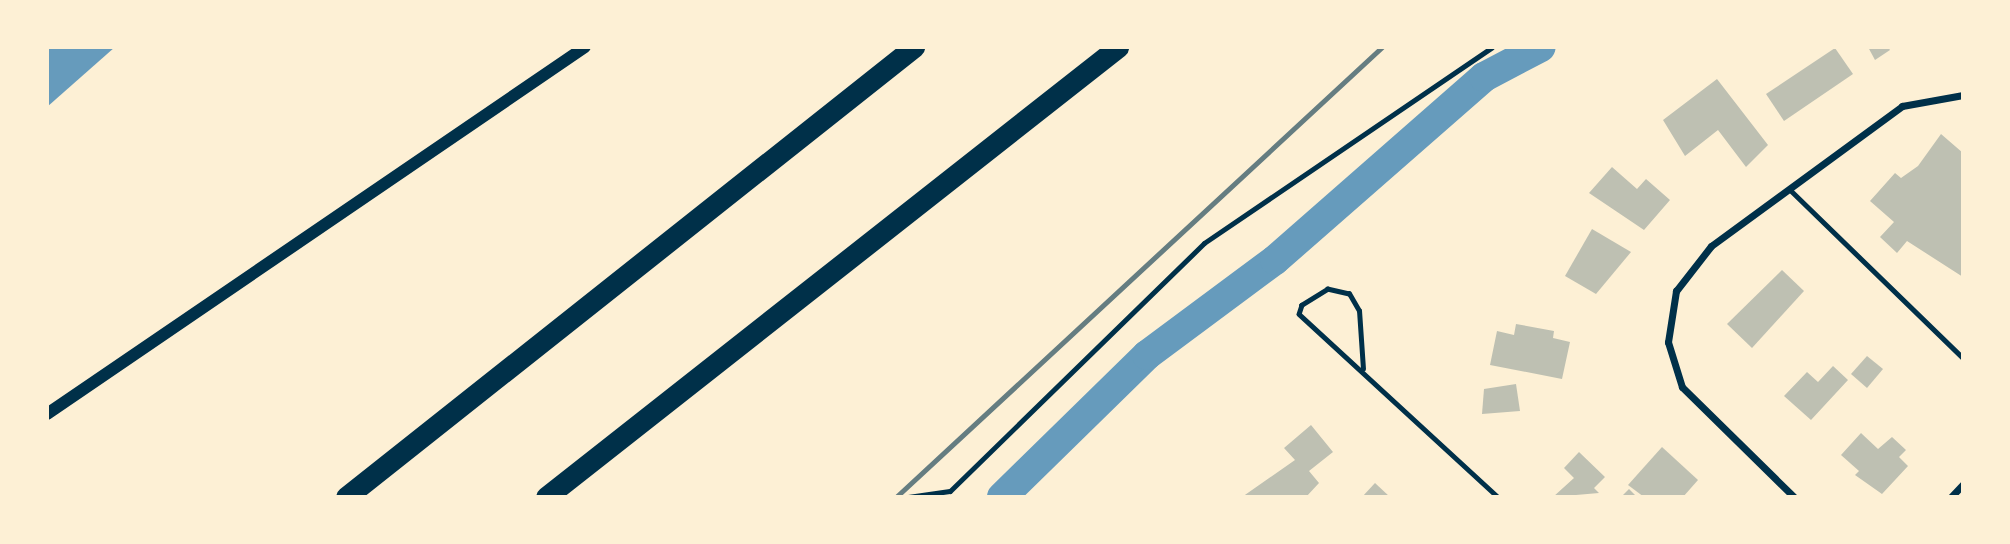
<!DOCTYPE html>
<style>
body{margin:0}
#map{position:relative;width:2010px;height:544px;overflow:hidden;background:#fdf0d5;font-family:"Varela Round",sans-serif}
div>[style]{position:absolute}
.water>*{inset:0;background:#669bbc}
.canal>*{height:30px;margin:-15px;padding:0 15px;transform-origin:15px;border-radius:15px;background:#669bbc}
.building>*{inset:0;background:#bec0b2}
.path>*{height:4.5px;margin:-2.25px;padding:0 2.25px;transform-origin:2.25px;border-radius:2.25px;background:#003049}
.service>*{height:5px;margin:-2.5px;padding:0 2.5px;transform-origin:2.5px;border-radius:2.5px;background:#003049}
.minor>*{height:7px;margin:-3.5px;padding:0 3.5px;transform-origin:3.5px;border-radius:3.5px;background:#003049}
.tertiary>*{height:12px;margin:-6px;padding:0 6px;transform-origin:6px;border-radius:6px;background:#003049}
.motorway>*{height:21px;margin:-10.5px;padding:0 10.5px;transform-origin:10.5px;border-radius:10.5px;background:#003049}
.rail>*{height:5px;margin:-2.5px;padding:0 2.5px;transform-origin:2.5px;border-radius:2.5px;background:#657d81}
span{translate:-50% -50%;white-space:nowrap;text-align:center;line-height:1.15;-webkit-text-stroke:5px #fdf0d5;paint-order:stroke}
.frame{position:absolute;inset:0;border:49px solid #fdf0d5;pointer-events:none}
</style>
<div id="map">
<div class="water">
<div style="clip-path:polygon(47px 47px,115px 47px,47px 107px)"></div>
</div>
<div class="canal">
<div style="left:1002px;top:497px;width:203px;rotate:-44.4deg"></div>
<div style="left:1147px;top:355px;width:159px;rotate:-36.6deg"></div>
<div style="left:1275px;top:260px;width:278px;rotate:-41.2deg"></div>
<div style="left:1484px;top:77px;width:64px;rotate:-27.8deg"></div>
</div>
<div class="building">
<div style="clip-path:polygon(1868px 47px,1888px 47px,1890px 50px,1875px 60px)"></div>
<div style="clip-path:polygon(1835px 48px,1853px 74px,1784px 121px,1766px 94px)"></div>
<div style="clip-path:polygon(1717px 79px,1768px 145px,1746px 167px,1718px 130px,1685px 156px,1663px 120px)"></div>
<div style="clip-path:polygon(1941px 134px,1963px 153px,1963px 277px,1907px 241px,1897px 253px,1880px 237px,1894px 222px,1870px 201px,1895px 173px,1901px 178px,1918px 166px)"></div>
<div style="clip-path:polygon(1612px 167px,1637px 189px,1646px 179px,1670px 200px,1644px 230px,1589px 193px)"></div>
<div style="clip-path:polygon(1592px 229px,1631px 252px,1596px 294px,1565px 276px)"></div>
<div style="clip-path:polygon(1782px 270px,1804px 291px,1752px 348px,1727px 324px)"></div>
<div style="clip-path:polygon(1516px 324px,1554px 331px,1553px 338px,1570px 342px,1562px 379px,1490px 365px,1497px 331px,1514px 335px)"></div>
<div style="clip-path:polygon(1867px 356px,1883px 369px,1867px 388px,1851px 374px)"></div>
<div style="clip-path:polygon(1833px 366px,1848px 380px,1811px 420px,1784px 396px,1807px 372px,1818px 382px)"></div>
<div style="clip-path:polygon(1516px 384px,1520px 411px,1482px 414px,1484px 389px)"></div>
<div style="clip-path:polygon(1311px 425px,1333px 452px,1309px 471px,1319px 483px,1306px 497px,1242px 497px,1295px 460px,1284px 448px)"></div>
<div style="clip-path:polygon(1861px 433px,1878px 449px,1892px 437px,1906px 450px,1899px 457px,1908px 466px,1882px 494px,1855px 475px,1859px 471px,1841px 455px)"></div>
<div style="clip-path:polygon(1662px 447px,1698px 480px,1683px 497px,1644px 497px,1628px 485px)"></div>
<div style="clip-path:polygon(1579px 452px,1605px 477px,1594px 488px,1599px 493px,1553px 497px,1574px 478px,1564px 468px)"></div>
<div style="clip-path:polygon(1375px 483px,1390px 497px,1362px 497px)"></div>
<div style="clip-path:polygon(1629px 489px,1637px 497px,1621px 497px)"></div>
</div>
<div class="path">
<div style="left:1363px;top:369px;width:58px;rotate:-93.9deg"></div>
<div style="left:1359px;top:311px;width:20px;rotate:-120deg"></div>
<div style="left:1349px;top:294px;width:22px;rotate:-167deg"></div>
<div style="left:1328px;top:289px;width:31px;rotate:148deg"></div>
<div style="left:1302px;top:305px;width:9px;rotate:108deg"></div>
<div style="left:1299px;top:314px;width:270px;rotate:42.6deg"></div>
</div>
<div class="service">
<div style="left:1789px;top:189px;width:243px;rotate:44.2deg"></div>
<div style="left:908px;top:497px;width:42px;rotate:-8.1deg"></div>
<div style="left:950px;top:491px;width:355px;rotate:-44.3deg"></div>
<div style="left:1204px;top:243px;width:348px;rotate:-34.2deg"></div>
</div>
<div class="minor">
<div style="left:1794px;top:497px;width:157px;rotate:-135.5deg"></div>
<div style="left:1682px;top:387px;width:47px;rotate:-107.3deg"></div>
<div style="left:1668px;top:342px;width:52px;rotate:-81.1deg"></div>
<div style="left:1676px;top:291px;width:57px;rotate:-52.1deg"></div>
<div style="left:1711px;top:246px;width:237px;rotate:-36.2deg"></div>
<div style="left:1902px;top:106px;width:62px;rotate:-10.2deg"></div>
<div style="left:1951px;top:497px;width:18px;rotate:-47deg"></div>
</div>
<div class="tertiary">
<div style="left:47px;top:414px;width:651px;rotate:-34.3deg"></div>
</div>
<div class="motorway">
<div style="left:346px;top:497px;width:725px;rotate:-38.39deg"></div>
<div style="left:546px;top:497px;width:728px;rotate:-38.19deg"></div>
</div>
<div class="rail">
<div style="left:896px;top:497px;width:662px;rotate:-42.8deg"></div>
</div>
<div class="frame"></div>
</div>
